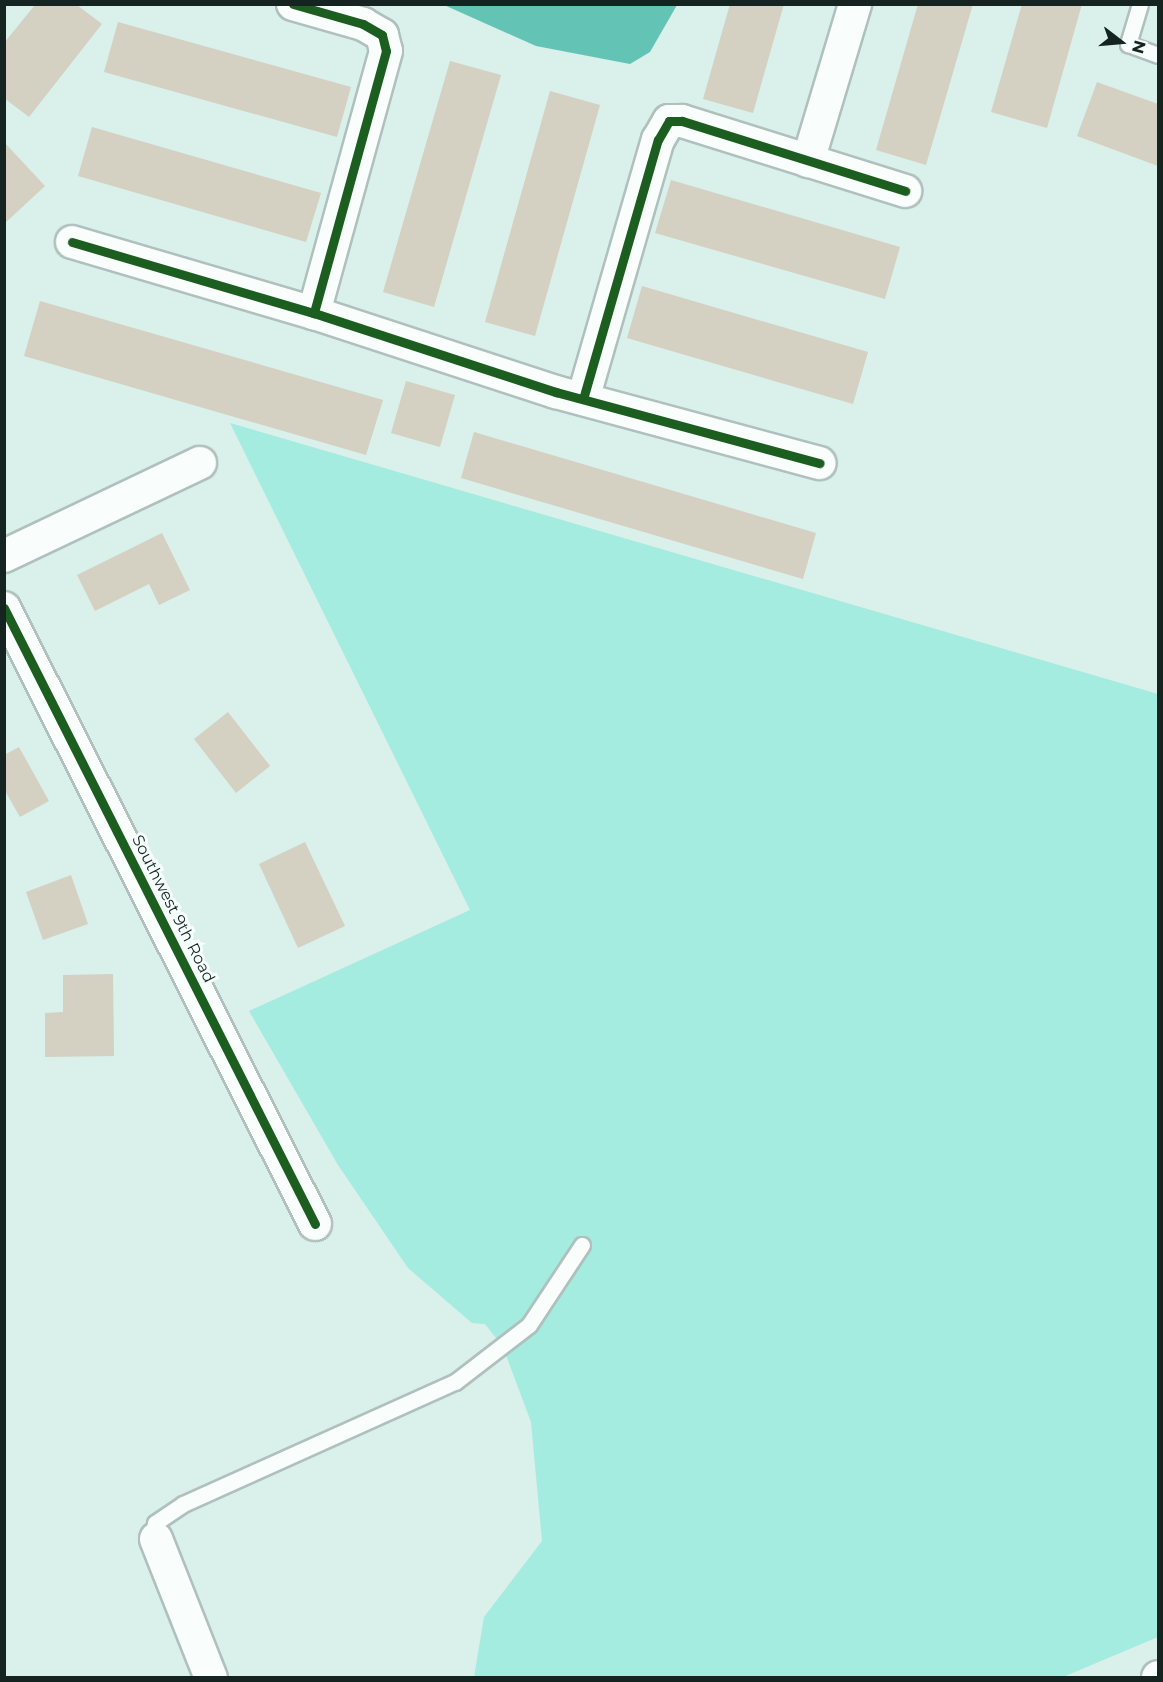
<!DOCTYPE html>
<style>
body{margin:0}
#map{position:relative;width:1163px;height:1682px;overflow:hidden;background:#d9f0eb;font-family:Montserrat,sans-serif}
div>[style]{position:absolute}
.green>*{inset:0;background:#a4ecdf}
.water>*{inset:0;background:#63c4b5}
.building>*{inset:0;background:#d4d0c2}
.roads{filter:drop-shadow(2px 0 #afc0bd) drop-shadow(-2px 0 #afc0bd) drop-shadow(0 2px #afc0bd) drop-shadow(0 -2px #afc0bd)}
.lane>*{height:15px;margin:-7.5px;padding:0 7.5px;transform-origin:7.5px;border-radius:7.5px;background:#f9fdfc}
.street>*{height:32px;margin:-16px;padding:0 16px;transform-origin:16px;border-radius:16px;background:#f9fdfc}
.secondary>*{height:33px;margin:-16.5px;padding:0 16.5px;transform-origin:16.5px;border-radius:16.5px;background:#f9fdfc}
.cycleway>*{height:9px;margin:-4.5px;padding:0 4.5px;transform-origin:4.5px;border-radius:4.5px;background:#1b5e20}
span{translate:-50% -50%;white-space:nowrap;text-align:center;line-height:1.15;-webkit-text-stroke:6px #f6fefc;paint-order:stroke}
.street-label{font-size:16px;color:#152421}
.frame{position:absolute;inset:0;border:6px solid #152421;pointer-events:none}
.north{position:absolute;left:1091px;top:12px;width:60px;height:60px;-webkit-text-stroke:4px #f6fefc;paint-order:stroke;rotate:106deg;font-size:16px;font-weight:700;line-height:24px;text-align:center;color:#152421}
.north::after{content:'';display:block;margin:auto;width:21px;height:27px;background:#152421;clip-path:polygon(50% 0,100% 100%,50% 72%,0 100%)}
</style>
<div id="map">
<div class="green">
<div style="clip-path:polygon(230px 423px,1158px 694px,1158px 1637px,1063px 1677px,474px 1677px,484px 1617px,542px 1541px,531px 1422px,503px 1347px,485px 1324px,472px 1323px,408px 1268px,338px 1165px,249px 1011px,470px 910px)"></div>
</div>
<div class="water">
<div style="clip-path:polygon(444px 5px,677px 5px,650px 52px,630px 64px,536px 46px)"></div>
</div>
<div class="building">
<div style="clip-path:polygon(730px 4px,784px 4px,753px 113px,703px 99px)"></div>
<div style="clip-path:polygon(918px 4px,973px 4px,926px 165px,876px 150px)"></div>
<div style="clip-path:polygon(1022px 4px,1082px 4px,1047px 128px,991px 112px)"></div>
<div style="clip-path:polygon(35px 5px,77px 5px,102px 24px,29px 117px,4px 98px,4px 43px)"></div>
<div style="clip-path:polygon(118px 22px,351px 87px,337px 137px,104px 72px)"></div>
<div style="clip-path:polygon(450px 61px,501px 75px,434px 307px,383px 292px)"></div>
<div style="clip-path:polygon(1097px 82px,1158px 104px,1158px 166px,1077px 136px)"></div>
<div style="clip-path:polygon(550px 91px,600px 105px,535px 336px,485px 322px)"></div>
<div style="clip-path:polygon(92px 127px,321px 193px,306px 242px,78px 176px)"></div>
<div style="clip-path:polygon(4px 142px,45px 186px,4px 224px)"></div>
<div style="clip-path:polygon(671px 180px,900px 247px,885px 299px,655px 233px)"></div>
<div style="clip-path:polygon(642px 286px,868px 352px,853px 404px,627px 338px)"></div>
<div style="clip-path:polygon(40px 301px,383px 400px,366px 455px,24px 356px)"></div>
<div style="clip-path:polygon(406px 381px,455px 395px,440px 447px,391px 433px)"></div>
<div style="clip-path:polygon(474px 432px,816px 533px,803px 579px,461px 478px)"></div>
<div style="clip-path:polygon(162px 533px,190px 590px,159px 605px,149px 584px,95px 611px,77px 575px)"></div>
<div style="clip-path:polygon(228px 712px,270px 766px,236px 793px,194px 739px)"></div>
<div style="clip-path:polygon(19px 747px,49px 801px,20px 817px,4px 789px,4px 755px)"></div>
<div style="clip-path:polygon(305px 842px,345px 926px,298px 948px,259px 864px)"></div>
<div style="clip-path:polygon(71px 875px,88px 924px,43px 940px,26px 892px)"></div>
<div style="clip-path:polygon(113px 974px,114px 1056px,45px 1057px,45px 1013px,63px 1012px,63px 975px)"></div>
</div>
<div class="roads">
<div class="lane">
<div style="left:1140px;top:4px;width:42px;rotate:106.7deg"></div>
<div style="left:1128px;top:44px;width:32px;rotate:20deg"></div>
<div style="left:156px;top:1539px;width:8px;rotate:-113deg"></div>
<div style="left:153px;top:1532px;width:9px;rotate:-77deg"></div>
<div style="left:155px;top:1523px;width:34px;rotate:-34deg"></div>
<div style="left:183px;top:1504px;width:298px;rotate:-24.2deg"></div>
<div style="left:455px;top:1382px;width:93px;rotate:-37.6deg"></div>
<div style="left:529px;top:1325px;width:96px;rotate:-56.5deg"></div>
</div>
<div class="street">
<div style="left:293px;top:4px;width:73px;rotate:15.9deg"></div>
<div style="left:363px;top:24px;width:22px;rotate:30deg"></div>
<div style="left:382px;top:35px;width:16px;rotate:76deg"></div>
<div style="left:386px;top:51px;width:272px;rotate:105.4deg"></div>
<div style="left:808px;top:161px;width:164px;rotate:-73.3deg"></div>
<div style="left:72px;top:242px;width:252px;rotate:16.4deg"></div>
<div style="left:314px;top:313px;width:255px;rotate:18.1deg"></div>
<div style="left:556px;top:392px;width:273px;rotate:15.1deg"></div>
<div style="left:583px;top:399px;width:270px;rotate:-73.9deg"></div>
<div style="left:658px;top:140px;width:22px;rotate:-60deg"></div>
<div style="left:669px;top:121px;width:13px"></div>
<div style="left:682px;top:121px;width:234px;rotate:17.4deg"></div>
<div style="left:4px;top:556px;width:217px;rotate:-25.4deg"></div>
<div style="left:4px;top:608px;width:690px;rotate:63.21deg"></div>
<div style="left:156px;top:1539px;width:149px;rotate:68.4deg"></div>
</div>
<div class="secondary">
<div style="left:1158px;top:1678px;width:1px;rotate:-90deg"></div>
</div>
</div>
<div class="cycleway">
<div style="left:293px;top:4px;width:73px;rotate:15.9deg"></div>
<div style="left:363px;top:24px;width:22px;rotate:30deg"></div>
<div style="left:382px;top:35px;width:16px;rotate:76deg"></div>
<div style="left:386px;top:51px;width:272px;rotate:105.4deg"></div>
<div style="left:72px;top:242px;width:252px;rotate:16.4deg"></div>
<div style="left:314px;top:313px;width:255px;rotate:18.1deg"></div>
<div style="left:556px;top:392px;width:273px;rotate:15.1deg"></div>
<div style="left:583px;top:399px;width:270px;rotate:-73.9deg"></div>
<div style="left:658px;top:140px;width:22px;rotate:-60deg"></div>
<div style="left:669px;top:121px;width:13px"></div>
<div style="left:682px;top:121px;width:234px;rotate:17.4deg"></div>
<div style="left:4px;top:608px;width:690px;rotate:63.21deg"></div>
</div>
<div class="street-label">
<span style="left:173px;top:909px;rotate:63deg">Southwest 9th Road</span>
</div>
<div class="frame"></div>
<div class="north">N</div>
</div>
